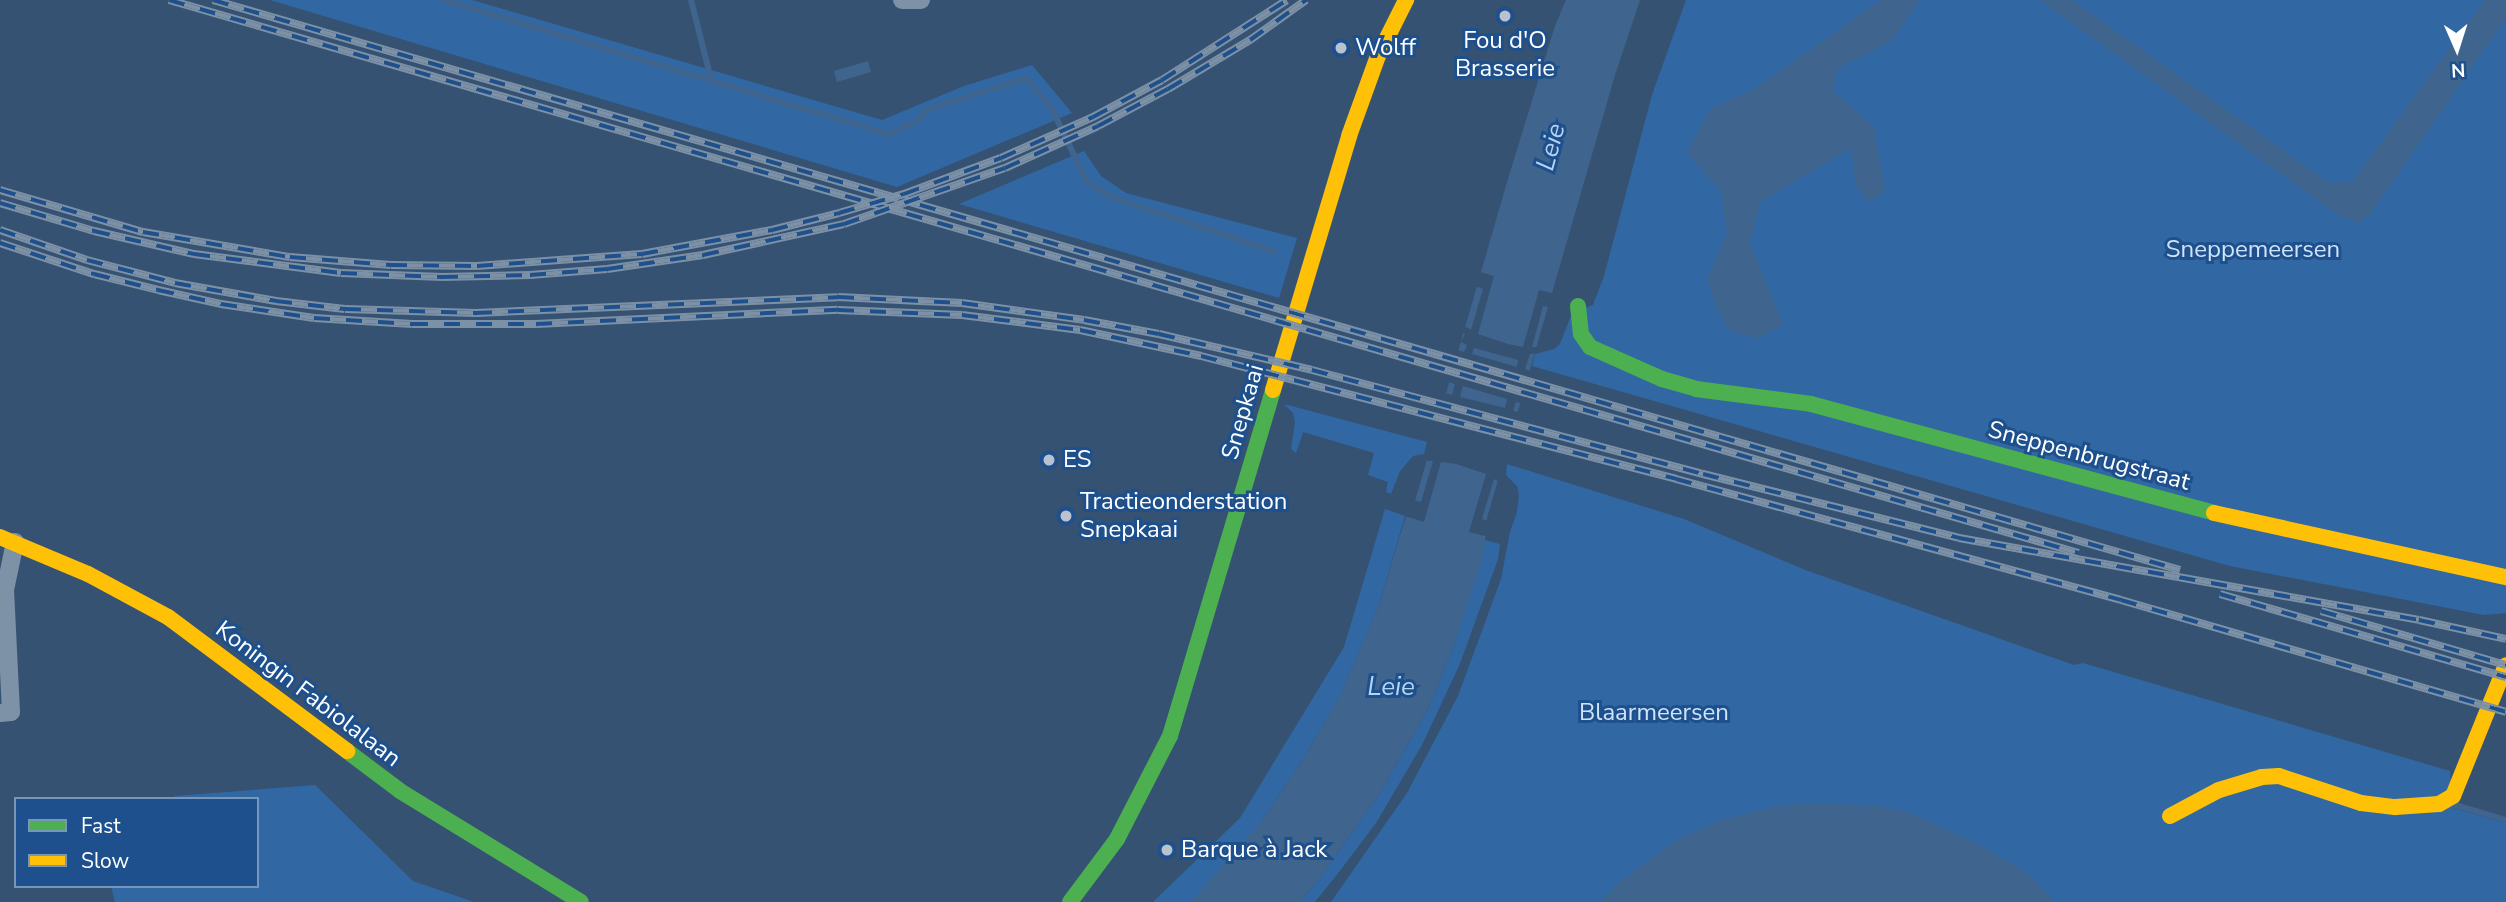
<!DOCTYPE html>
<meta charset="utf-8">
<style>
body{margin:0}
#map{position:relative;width:2506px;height:902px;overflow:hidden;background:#365273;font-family:"Nunito Sans",sans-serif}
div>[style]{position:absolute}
.green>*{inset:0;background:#3168a3}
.water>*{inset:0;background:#3f648e}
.pier>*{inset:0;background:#365273}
.stream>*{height:6px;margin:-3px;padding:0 3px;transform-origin:3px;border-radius:3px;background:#3f648e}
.street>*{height:18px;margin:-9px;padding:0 9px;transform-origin:9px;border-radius:9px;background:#7d92a7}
.fast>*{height:16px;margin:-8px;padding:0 8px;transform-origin:8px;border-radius:8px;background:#4caf50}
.slow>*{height:16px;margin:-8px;padding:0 8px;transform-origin:8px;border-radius:8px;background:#ffc107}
.rail>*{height:8px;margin-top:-4px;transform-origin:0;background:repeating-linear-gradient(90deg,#1d508c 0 16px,#7d91a6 0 32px);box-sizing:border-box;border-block:2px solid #7d91a6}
.dots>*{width:19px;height:19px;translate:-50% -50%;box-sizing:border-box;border:4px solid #1d508c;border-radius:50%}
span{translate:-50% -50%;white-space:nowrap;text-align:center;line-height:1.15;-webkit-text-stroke:6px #1d508c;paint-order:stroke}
.poi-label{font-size:24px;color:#fff}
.left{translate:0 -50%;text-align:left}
.park-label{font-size:24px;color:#cfe3f9}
.street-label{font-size:24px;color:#fff}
.water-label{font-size:26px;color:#b5d4f4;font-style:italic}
.legend{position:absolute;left:14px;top:797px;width:245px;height:91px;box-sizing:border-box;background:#1d508c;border:2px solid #7796ba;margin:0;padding:9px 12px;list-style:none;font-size:21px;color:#fff}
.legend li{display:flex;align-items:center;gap:14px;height:35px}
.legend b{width:35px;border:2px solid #7796ba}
.north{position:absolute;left:2422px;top:14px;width:70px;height:70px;-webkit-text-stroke:5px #1d508c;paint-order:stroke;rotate:177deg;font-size:19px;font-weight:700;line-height:28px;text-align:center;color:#fff}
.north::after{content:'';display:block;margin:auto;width:24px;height:32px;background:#fff;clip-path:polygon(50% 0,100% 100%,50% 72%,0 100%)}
</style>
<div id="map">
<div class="green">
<div style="clip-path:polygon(270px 0,472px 0,882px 120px,964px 86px,1032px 65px,1072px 113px,897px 187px)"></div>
<div style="clip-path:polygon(1686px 0,2506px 0,2506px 613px,2484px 615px,2230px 566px,1532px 366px,1535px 354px,1554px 349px,1560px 344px,1572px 313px,1593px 305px,1604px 276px,1652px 95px)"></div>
<div style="clip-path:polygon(1084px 151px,1101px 176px,1126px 193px,1297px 238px,1279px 298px,959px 204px)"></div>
<div style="clip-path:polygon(1284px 404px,1427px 442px,1424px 454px,1413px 456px,1400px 471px,1391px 494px,1386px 492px,1388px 482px,1368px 475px,1374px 453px,1303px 432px,1296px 453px,1291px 449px,1295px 423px,1293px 413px)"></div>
<div style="clip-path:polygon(1507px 464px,1684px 519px,1808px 571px,2074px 665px,2083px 663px,2450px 771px,2453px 808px,2506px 823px,2506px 902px,1331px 902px,1407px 793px,1458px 696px,1501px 579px,1510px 532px,1517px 512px,1519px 495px,1517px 486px,1506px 475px)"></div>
<div style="clip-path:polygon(1385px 509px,1405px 516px,1379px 605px,1340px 696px,1302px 761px,1261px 822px,1198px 896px,1191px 902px,1153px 902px,1240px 818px,1344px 647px)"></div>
<div style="clip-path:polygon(1485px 540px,1500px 544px,1498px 559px,1459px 666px,1422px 745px,1376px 823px,1339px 872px,1315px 902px,1299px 902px,1314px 886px,1380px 793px,1429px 707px,1455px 642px)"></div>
<div style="clip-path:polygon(315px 785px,413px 881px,474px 902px,115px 902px,111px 886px,257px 886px,257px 799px,173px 799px,175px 796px)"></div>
</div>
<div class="water">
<div style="clip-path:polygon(1566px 0,1640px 0,1615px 75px,1487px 518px,1484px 552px,1455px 642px,1429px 707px,1380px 793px,1314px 886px,1299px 902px,1191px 902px,1261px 822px,1302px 761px,1340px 696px,1379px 605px,1404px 522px,1415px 501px,1507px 182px,1555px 26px)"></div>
<div style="clip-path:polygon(1881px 0,1920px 0,1891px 41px,1838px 68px,1833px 91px,1874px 127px,1885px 191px,1869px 202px,1856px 187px,1851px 148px,1760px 202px,1750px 243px,1783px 324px,1759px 338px,1730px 331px,1716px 307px,1707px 281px,1727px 232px,1721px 191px,1687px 153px,1710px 109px,1754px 89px)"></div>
<div style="clip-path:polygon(2040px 0,2072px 0,2329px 183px,2352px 182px,2485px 0,2506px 0,2506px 18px,2371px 213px,2358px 223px,2338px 215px)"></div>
<div style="clip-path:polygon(868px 61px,871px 72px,837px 82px,834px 71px)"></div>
<div style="clip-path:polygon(1813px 803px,1876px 806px,1908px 812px,1978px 844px,2030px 875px,2054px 902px,1601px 902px,1622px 880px,1678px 839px,1724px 819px,1777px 806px)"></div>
</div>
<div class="pier">
<div style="clip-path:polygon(evenodd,1477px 271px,1494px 276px,1478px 334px,1508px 344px,1523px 347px,1539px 290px,1556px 294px,1552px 308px,1543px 306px,1532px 347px,1541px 347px,1539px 353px,1530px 354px,1525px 369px,1533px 372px,1527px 393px,1524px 404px,1516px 402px,1513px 411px,1521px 413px,1501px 483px,1494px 479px,1482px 519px,1490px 522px,1489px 537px,1469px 532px,1486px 474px,1456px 464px,1441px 462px,1424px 522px,1405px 516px,1412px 500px,1421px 502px,1433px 461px,1423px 461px,1442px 392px,1452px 395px,1455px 384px,1445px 381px,1454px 349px,1464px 352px,1467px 345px,1461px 342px,1465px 334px,1460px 330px,1461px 324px,1471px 330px,1483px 289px,1472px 285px,1477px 271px,1474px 348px,1518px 360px,1517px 367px,1472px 354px,1474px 348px,1477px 271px,1463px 386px,1507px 399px,1505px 408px,1460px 397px,1463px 386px)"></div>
</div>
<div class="stream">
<div style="left:444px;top:0;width:465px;rotate:16.8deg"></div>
<div style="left:889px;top:134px;width:33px;rotate:-25deg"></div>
<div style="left:919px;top:120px;width:12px;rotate:-55deg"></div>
<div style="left:926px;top:110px;width:105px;rotate:-17.7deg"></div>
<div style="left:1026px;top:78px;width:40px;rotate:50deg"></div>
<div style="left:1052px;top:109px;width:81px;rotate:64.4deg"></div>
<div style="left:1087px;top:182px;width:31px;rotate:31deg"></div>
<div style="left:1114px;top:198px;width:170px;rotate:18.5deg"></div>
<div style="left:691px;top:0;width:81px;rotate:75.8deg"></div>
<div style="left:2455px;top:805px;width:53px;rotate:16.4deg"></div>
</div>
<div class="street">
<div style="left:902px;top:0;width:19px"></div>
<div style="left:0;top:713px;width:11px;rotate:-5deg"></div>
<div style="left:11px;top:712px;width:122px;rotate:-92.8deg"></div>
<div style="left:5px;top:590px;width:49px;rotate:-78.2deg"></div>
</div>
<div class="fast">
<div style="left:1578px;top:306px;width:28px;rotate:84deg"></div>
<div style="left:1581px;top:334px;width:16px;rotate:55deg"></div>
<div style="left:1590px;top:347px;width:79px;rotate:24deg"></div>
<div style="left:1662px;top:379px;width:35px;rotate:16deg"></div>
<div style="left:1696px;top:389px;width:116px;rotate:7.4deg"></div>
<div style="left:1811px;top:404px;width:417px;rotate:15.1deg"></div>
<div style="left:347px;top:751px;width:66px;rotate:37deg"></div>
<div style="left:400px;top:791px;width:212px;rotate:31.5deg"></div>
<div style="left:1070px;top:902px;width:79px;rotate:-53.3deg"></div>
<div style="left:1117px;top:839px;width:116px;rotate:-62.8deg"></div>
<div style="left:1170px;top:736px;width:361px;rotate:-73.4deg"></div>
</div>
<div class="slow">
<div style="left:1273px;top:390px;width:265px;rotate:-73.3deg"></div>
<div style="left:1349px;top:136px;width:85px;rotate:-70.1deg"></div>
<div style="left:1378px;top:56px;width:63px;rotate:-63.4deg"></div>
<div style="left:2214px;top:513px;width:299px;rotate:12.4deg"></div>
<div style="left:0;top:537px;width:95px;rotate:22.8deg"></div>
<div style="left:88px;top:574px;width:91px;rotate:28.3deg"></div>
<div style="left:168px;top:617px;width:224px;rotate:36.8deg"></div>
<div style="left:2170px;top:816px;width:55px;rotate:-28deg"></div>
<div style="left:2219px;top:790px;width:45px;rotate:-16.8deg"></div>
<div style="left:2262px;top:777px;width:17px;rotate:-3deg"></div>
<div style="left:2279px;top:776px;width:86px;rotate:18.2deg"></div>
<div style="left:2361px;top:803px;width:34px;rotate:7deg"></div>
<div style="left:2395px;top:807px;width:44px;rotate:-3.9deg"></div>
<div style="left:2439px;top:804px;width:16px;rotate:-30deg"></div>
<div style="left:2453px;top:796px;width:141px;rotate:-68deg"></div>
</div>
<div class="rail">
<div style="left:169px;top:0;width:1988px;rotate:16.15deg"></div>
<div style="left:213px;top:0;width:2048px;rotate:16.16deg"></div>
<div style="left:0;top:190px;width:149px;rotate:16.4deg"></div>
<div style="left:143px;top:232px;width:149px;rotate:9.7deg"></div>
<div style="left:290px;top:257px;width:101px;rotate:4.5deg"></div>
<div style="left:391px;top:265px;width:86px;rotate:0.7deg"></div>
<div style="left:477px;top:266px;width:165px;rotate:-4.2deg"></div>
<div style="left:642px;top:254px;width:132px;rotate:-10.5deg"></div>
<div style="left:772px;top:230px;width:69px;rotate:-14.2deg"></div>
<div style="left:839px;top:213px;width:68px;rotate:-16.3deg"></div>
<div style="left:904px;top:194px;width:103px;rotate:-20.4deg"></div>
<div style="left:1001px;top:158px;width:101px;rotate:-24deg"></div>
<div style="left:1093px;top:117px;width:78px;rotate:-28.2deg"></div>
<div style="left:1162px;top:80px;width:148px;rotate:-32.6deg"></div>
<div style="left:0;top:203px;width:98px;rotate:16.6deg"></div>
<div style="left:94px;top:231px;width:103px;rotate:13deg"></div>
<div style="left:194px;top:254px;width:148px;rotate:7.4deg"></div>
<div style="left:341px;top:273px;width:101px;rotate:2.3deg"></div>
<div style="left:442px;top:277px;width:88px;rotate:-1.3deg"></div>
<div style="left:530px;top:275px;width:77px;rotate:-4.5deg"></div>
<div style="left:607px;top:269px;width:97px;rotate:-8.3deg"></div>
<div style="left:703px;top:255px;width:144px;rotate:-12.4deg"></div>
<div style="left:844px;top:224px;width:170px;rotate:-19.2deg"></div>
<div style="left:1005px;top:168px;width:102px;rotate:-24.3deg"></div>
<div style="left:1098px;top:126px;width:79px;rotate:-27.9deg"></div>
<div style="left:1168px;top:89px;width:96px;rotate:-30.9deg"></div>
<div style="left:1250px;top:40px;width:69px;rotate:-35.5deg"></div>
<div style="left:0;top:230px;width:92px;rotate:19deg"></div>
<div style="left:87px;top:260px;width:91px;rotate:14.6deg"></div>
<div style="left:175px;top:283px;width:103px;rotate:10.1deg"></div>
<div style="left:276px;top:301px;width:69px;rotate:6.6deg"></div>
<div style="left:345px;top:309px;width:131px;rotate:1.7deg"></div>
<div style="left:476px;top:313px;width:362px;rotate:-2.5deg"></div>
<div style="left:838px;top:297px;width:124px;rotate:2.8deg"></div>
<div style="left:962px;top:303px;width:123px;rotate:7.9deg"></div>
<div style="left:1084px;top:320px;width:76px;rotate:10.6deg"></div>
<div style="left:1159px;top:334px;width:157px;rotate:13.2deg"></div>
<div style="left:1312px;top:370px;width:405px;rotate:14.9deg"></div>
<div style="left:1703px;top:474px;width:264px;rotate:14deg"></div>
<div style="left:1959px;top:538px;width:467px;rotate:10.1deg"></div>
<div style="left:2419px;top:620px;width:89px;rotate:12.3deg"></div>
<div style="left:0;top:243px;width:99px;rotate:18.3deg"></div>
<div style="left:94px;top:274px;width:66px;rotate:14deg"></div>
<div style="left:158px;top:290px;width:65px;rotate:12.5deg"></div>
<div style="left:221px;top:304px;width:94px;rotate:8.6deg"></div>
<div style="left:314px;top:318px;width:98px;rotate:3.5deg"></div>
<div style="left:412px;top:324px;width:124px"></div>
<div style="left:536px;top:324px;width:302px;rotate:-2.7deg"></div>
<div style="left:838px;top:310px;width:124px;rotate:2.3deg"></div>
<div style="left:962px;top:315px;width:119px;rotate:7.2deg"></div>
<div style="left:1080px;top:330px;width:124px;rotate:12.1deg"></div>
<div style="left:1201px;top:356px;width:491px;rotate:14.5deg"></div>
<div style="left:1676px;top:479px;width:461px;rotate:15.2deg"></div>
<div style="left:2121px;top:600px;width:401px;rotate:16.2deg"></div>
<div style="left:2220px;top:594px;width:298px;rotate:16.2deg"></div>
<div style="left:2321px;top:611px;width:193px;rotate:16.3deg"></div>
</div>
<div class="dots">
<div style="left:1505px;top:16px;background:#b9c2ce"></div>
<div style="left:1341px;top:48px;background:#b9c2ce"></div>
<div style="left:1049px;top:460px;background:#b9c2ce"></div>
<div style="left:1066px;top:516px;background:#b9c2ce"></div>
<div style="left:1167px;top:850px;background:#b9c2ce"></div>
</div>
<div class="poi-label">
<span style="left:1505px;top:55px">Fou d'O<br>Brasserie</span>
<span class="left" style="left:1355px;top:48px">Wolff</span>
<span class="left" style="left:1063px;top:460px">ES</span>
<span class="left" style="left:1080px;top:516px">Tractieonderstation<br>Snepkaai</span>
<span class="left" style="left:1181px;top:850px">Barque à Jack</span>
</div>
<div class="park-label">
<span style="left:2253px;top:250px">Sneppemeersen</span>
<span style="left:1654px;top:713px">Blaarmeersen</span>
</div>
<div class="street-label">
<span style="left:1243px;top:412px;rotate:-74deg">Snepkaai</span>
<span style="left:2089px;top:456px;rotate:15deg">Sneppenbrugstraat</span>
<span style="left:308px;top:694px;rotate:37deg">Koningin Fabiolalaan</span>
</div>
<div class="water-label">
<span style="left:1551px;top:147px;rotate:-75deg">Leie</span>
<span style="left:1391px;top:687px">Leie</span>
</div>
<ul class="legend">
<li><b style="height:9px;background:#4caf50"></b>Fast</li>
<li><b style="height:9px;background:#ffc107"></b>Slow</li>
</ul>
<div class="north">N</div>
</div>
